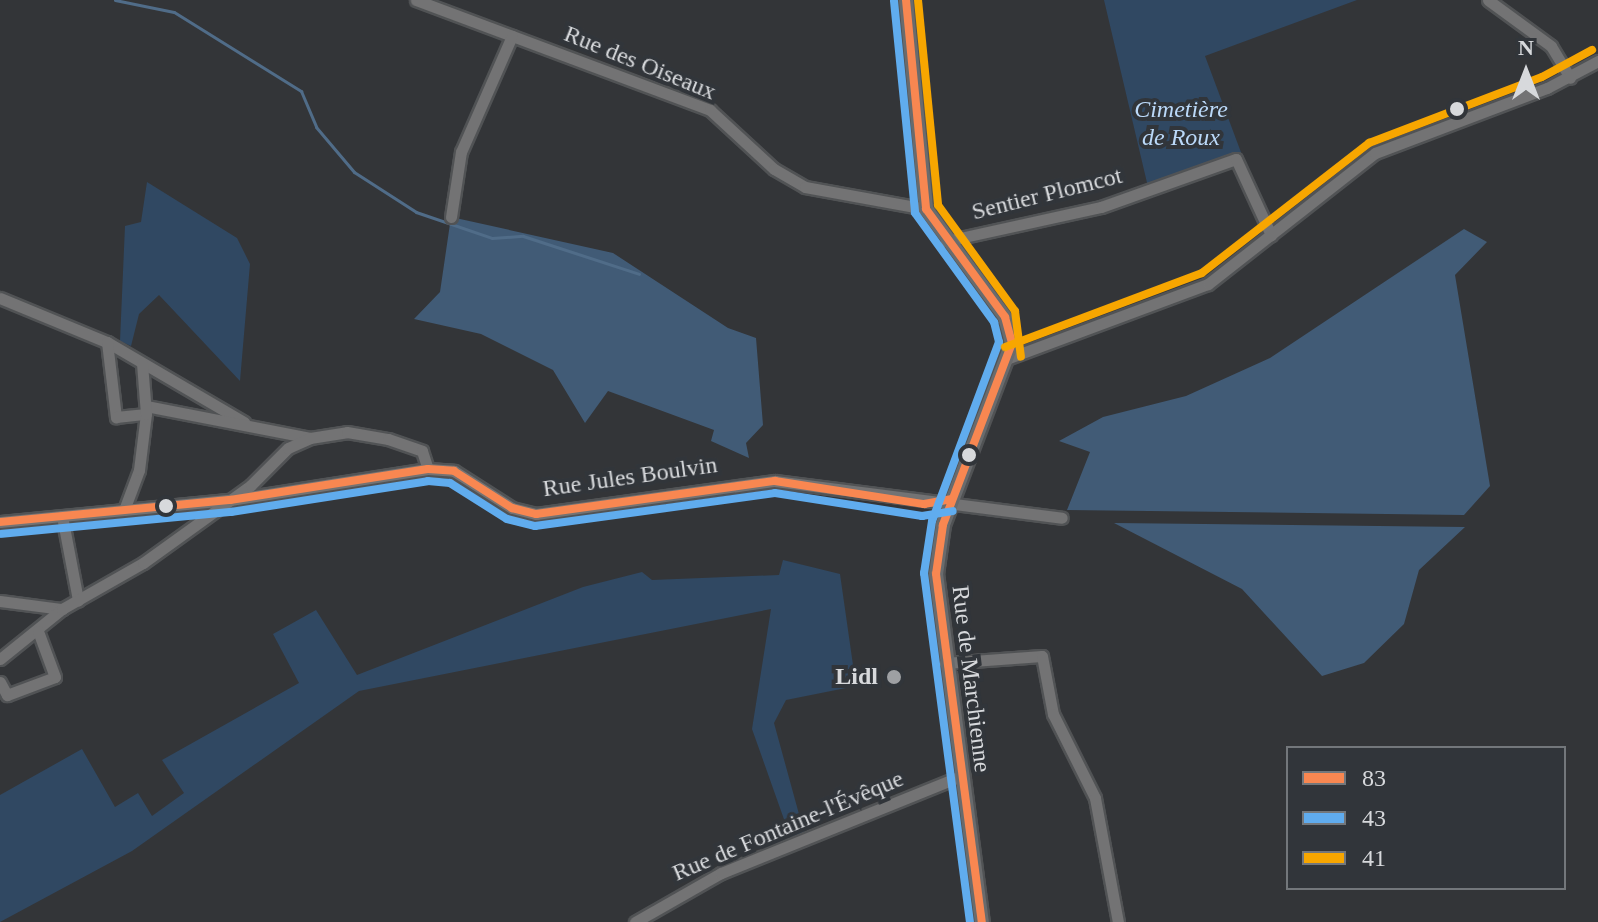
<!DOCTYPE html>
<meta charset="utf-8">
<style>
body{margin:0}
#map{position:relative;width:1598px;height:922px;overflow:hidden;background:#333538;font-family:Georgia,serif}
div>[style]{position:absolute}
.green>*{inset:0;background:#304862}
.forest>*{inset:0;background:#415b76}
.stream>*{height:3px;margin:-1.5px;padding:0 1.5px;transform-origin:1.5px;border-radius:1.5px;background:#506c88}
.roads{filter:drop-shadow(2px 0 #515355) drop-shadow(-2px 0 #515355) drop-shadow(0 2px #515355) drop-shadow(0 -2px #515355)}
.minor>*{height:11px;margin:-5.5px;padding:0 5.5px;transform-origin:5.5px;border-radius:5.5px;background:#737374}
.major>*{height:14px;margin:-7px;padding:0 7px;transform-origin:7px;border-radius:7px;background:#696b6d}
.bus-1>*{height:8px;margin:-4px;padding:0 4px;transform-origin:4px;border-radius:4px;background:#f88751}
.bus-2>*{height:8px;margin:-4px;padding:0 4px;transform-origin:4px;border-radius:4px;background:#60acee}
.bus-3>*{height:8px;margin:-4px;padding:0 4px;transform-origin:4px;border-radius:4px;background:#f7a600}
.dots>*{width:22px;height:22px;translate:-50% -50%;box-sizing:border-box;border:4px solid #31353a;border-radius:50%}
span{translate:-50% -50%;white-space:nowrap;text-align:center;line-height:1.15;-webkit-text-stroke:8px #31353a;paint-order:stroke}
.street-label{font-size:24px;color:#d7d9dc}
.park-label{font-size:24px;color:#bbd9f9;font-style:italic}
.poi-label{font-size:24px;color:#d7d9dc;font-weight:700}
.right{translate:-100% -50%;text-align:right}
.legend{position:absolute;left:1286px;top:746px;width:280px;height:144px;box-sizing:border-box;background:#31353a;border:2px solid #73777b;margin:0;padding:10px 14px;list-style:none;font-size:24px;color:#d7d9dc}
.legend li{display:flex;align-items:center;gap:16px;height:40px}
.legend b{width:40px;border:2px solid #73777b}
.north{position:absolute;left:1486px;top:32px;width:80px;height:80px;-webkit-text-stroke:6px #31353a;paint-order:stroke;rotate:0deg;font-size:22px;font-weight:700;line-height:32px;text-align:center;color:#d7d9dc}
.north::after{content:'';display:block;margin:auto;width:28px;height:36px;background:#d7d9dc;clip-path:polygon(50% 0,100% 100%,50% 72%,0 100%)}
</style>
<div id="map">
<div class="green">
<div style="clip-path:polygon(1104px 0,1357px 0,1205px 56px,1242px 155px,1148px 187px)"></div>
<div style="clip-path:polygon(147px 182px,237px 238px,250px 264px,240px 381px,159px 295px,139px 314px,131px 346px,120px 341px,125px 226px,141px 222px)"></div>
<div style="clip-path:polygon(783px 560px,840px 574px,856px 686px,786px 700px,774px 723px,805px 836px,791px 839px,752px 729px,771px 609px,359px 691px,132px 851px,0 922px,0 795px,82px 749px,115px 807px,138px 793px,152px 816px,184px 793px,162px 760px,299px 683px,273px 634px,316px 610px,357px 675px,583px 587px,642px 572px,652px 580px,779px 575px)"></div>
</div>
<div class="forest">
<div style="clip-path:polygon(451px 217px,613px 253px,728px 328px,756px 338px,763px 425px,746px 443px,749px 458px,711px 441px,714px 430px,608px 391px,585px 423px,553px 370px,481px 334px,414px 319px,440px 292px)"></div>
<div style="clip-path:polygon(1464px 229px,1487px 242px,1455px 275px,1490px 486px,1464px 515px,1067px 510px,1090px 452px,1059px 441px,1103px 417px,1186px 396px,1270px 358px)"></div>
<div style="clip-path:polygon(1114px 523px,1465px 527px,1419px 570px,1404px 624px,1364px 663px,1322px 676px,1242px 589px)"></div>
</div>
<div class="stream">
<div style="left:115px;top:0;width:60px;rotate:11.5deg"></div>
<div style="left:174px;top:12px;width:150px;rotate:31.9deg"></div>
<div style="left:301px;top:91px;width:39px;rotate:67deg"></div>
<div style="left:316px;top:127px;width:59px;rotate:49.8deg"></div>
<div style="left:354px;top:172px;width:74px;rotate:32.8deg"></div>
<div style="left:416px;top:212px;width:80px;rotate:18.9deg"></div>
<div style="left:492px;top:238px;width:31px;rotate:-4deg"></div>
<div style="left:523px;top:236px;width:122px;rotate:18.1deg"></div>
</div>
<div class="roads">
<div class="minor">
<div style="left:416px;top:0;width:314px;rotate:20.5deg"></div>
<div style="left:710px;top:110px;width:87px;rotate:42.7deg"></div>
<div style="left:774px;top:169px;width:36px;rotate:30deg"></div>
<div style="left:805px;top:187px;width:123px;rotate:10.3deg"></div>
<div style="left:1488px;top:0;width:78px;rotate:36.1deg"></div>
<div style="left:1551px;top:46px;width:37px;rotate:59deg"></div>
<div style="left:451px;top:217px;width:66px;rotate:-81.3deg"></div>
<div style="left:461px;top:152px;width:127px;rotate:-66.3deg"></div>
<div style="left:946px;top:241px;width:159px;rotate:-12.4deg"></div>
<div style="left:1101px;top:207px;width:143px;rotate:-19.6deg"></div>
<div style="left:1236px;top:159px;width:84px;rotate:65.3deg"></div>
<div style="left:0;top:298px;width:116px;rotate:22.4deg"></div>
<div style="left:107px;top:342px;width:159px;rotate:30.3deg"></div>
<div style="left:107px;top:342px;width:76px;rotate:83.2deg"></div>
<div style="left:116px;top:417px;width:30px;rotate:-6deg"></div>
<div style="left:1009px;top:358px;width:212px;rotate:-20.4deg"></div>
<div style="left:1208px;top:284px;width:212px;rotate:-38.1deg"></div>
<div style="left:1375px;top:153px;width:184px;rotate:-20.7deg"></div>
<div style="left:1547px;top:88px;width:58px;rotate:-27.9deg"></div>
<div style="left:146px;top:406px;width:167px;rotate:11deg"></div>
<div style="left:124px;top:510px;width:43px;rotate:-69.4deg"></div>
<div style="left:139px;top:470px;width:56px;rotate:-82.9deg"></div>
<div style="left:146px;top:414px;width:51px;rotate:-94.5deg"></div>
<div style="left:62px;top:516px;width:86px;rotate:79.2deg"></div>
<div style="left:0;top:522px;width:231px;rotate:-5.5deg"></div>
<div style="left:230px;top:500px;width:200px;rotate:-8.9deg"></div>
<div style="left:428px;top:469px;width:26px;rotate:4deg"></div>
<div style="left:454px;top:471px;width:69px;rotate:32.5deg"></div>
<div style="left:512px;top:508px;width:25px;rotate:14deg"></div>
<div style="left:536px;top:514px;width:241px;rotate:-7.9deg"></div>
<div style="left:775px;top:481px;width:289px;rotate:7.3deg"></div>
<div style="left:0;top:601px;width:63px;rotate:7.4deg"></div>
<div style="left:0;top:659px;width:80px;rotate:-38.9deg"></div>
<div style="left:62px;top:609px;width:93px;rotate:-29.6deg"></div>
<div style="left:143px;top:563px;width:133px;rotate:-35.8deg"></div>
<div style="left:251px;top:485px;width:52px;rotate:-45deg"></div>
<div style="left:288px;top:448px;width:24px;rotate:-24deg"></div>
<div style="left:310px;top:438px;width:37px;rotate:-9deg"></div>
<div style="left:347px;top:432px;width:42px;rotate:9.7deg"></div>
<div style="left:388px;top:439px;width:36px;rotate:19deg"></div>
<div style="left:422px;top:451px;width:19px;rotate:72deg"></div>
<div style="left:945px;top:663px;width:97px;rotate:-4.1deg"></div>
<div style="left:1042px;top:656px;width:59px;rotate:79.3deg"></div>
<div style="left:1053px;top:714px;width:94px;rotate:63.4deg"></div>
<div style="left:1095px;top:798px;width:126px;rotate:79.5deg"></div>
<div style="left:0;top:682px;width:15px;rotate:62deg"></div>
<div style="left:7px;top:695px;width:51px;rotate:-20.6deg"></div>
<div style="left:55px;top:677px;width:49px;rotate:-110.3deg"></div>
<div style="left:635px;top:922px;width:99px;rotate:-29.7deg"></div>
<div style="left:721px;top:873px;width:259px;rotate:-22deg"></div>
</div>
<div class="major">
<div style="left:906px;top:0;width:210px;rotate:84.5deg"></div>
<div style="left:926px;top:209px;width:134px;rotate:53.8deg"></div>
<div style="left:1005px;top:317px;width:27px;rotate:75deg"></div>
<div style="left:1012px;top:343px;width:195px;rotate:110.8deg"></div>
<div style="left:943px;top:525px;width:49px;rotate:98.1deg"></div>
<div style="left:936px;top:574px;width:351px;rotate:82.5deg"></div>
</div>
</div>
<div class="bus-1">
<div style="left:906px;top:0;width:210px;rotate:84.5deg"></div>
<div style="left:926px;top:209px;width:134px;rotate:53.8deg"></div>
<div style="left:1005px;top:317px;width:27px;rotate:75deg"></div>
<div style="left:1012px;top:343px;width:195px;rotate:110.8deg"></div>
<div style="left:943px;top:525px;width:49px;rotate:98.1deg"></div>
<div style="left:936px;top:574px;width:351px;rotate:82.5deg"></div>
<div style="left:0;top:522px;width:231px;rotate:-5.5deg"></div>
<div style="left:230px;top:500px;width:200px;rotate:-8.9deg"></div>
<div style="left:428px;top:469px;width:26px;rotate:4deg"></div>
<div style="left:454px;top:471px;width:69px;rotate:32.5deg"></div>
<div style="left:512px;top:508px;width:25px;rotate:14deg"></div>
<div style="left:536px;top:514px;width:241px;rotate:-7.9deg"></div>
<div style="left:775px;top:481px;width:151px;rotate:8.8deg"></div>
<div style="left:924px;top:504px;width:27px;rotate:-10deg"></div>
</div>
<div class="bus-2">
<div style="left:894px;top:1px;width:213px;rotate:84.3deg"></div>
<div style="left:915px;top:213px;width:135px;rotate:54.1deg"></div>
<div style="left:994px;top:322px;width:21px;rotate:76deg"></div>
<div style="left:999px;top:342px;width:191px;rotate:110.5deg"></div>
<div style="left:932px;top:521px;width:53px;rotate:98.7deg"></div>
<div style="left:924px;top:573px;width:352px;rotate:82.5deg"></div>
<div style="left:1px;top:534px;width:231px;rotate:-5.5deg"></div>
<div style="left:231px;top:512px;width:199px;rotate:-8.9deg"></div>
<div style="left:428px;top:481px;width:22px;rotate:5deg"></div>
<div style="left:450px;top:483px;width:67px;rotate:32.3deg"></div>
<div style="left:507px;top:519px;width:29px;rotate:14deg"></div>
<div style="left:535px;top:526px;width:242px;rotate:-7.8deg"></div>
<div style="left:775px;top:493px;width:149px;rotate:8.9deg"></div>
<div style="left:922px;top:516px;width:31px;rotate:-9deg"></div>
</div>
<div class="bus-3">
<div style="left:918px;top:0;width:206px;rotate:84.4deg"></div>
<div style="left:938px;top:205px;width:131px;rotate:54deg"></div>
<div style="left:1015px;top:311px;width:46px;rotate:82.6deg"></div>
<div style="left:1005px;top:347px;width:210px;rotate:-20.6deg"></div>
<div style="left:1202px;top:273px;width:212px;rotate:-37.9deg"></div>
<div style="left:1369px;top:143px;width:185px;rotate:-20.9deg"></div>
<div style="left:1542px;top:77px;width:57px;rotate:-28.4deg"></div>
</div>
<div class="dots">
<div style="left:1457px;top:109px;background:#d7d9dc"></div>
<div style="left:969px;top:455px;background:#d7d9dc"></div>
<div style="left:166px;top:506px;background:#d7d9dc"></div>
<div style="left:894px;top:677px;background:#9ea0a3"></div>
</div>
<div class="street-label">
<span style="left:640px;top:63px;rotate:22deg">Rue des Oiseaux</span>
<span style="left:1047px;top:194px;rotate:-14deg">Sentier Plomcot</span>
<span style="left:630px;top:477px;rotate:-8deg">Rue Jules Boulvin</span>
<span style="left:971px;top:679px;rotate:83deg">Rue de Marchienne</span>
<span style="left:788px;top:826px;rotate:-23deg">Rue de Fontaine-l'Évêque</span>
</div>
<div class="park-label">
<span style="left:1181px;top:124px">Cimetière<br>de Roux</span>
</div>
<div class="poi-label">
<span class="right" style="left:878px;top:677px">Lidl</span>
</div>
<ul class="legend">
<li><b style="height:10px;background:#f88751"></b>83</li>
<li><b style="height:10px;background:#60acee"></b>43</li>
<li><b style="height:10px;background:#f7a600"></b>41</li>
</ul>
<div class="north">N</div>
</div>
